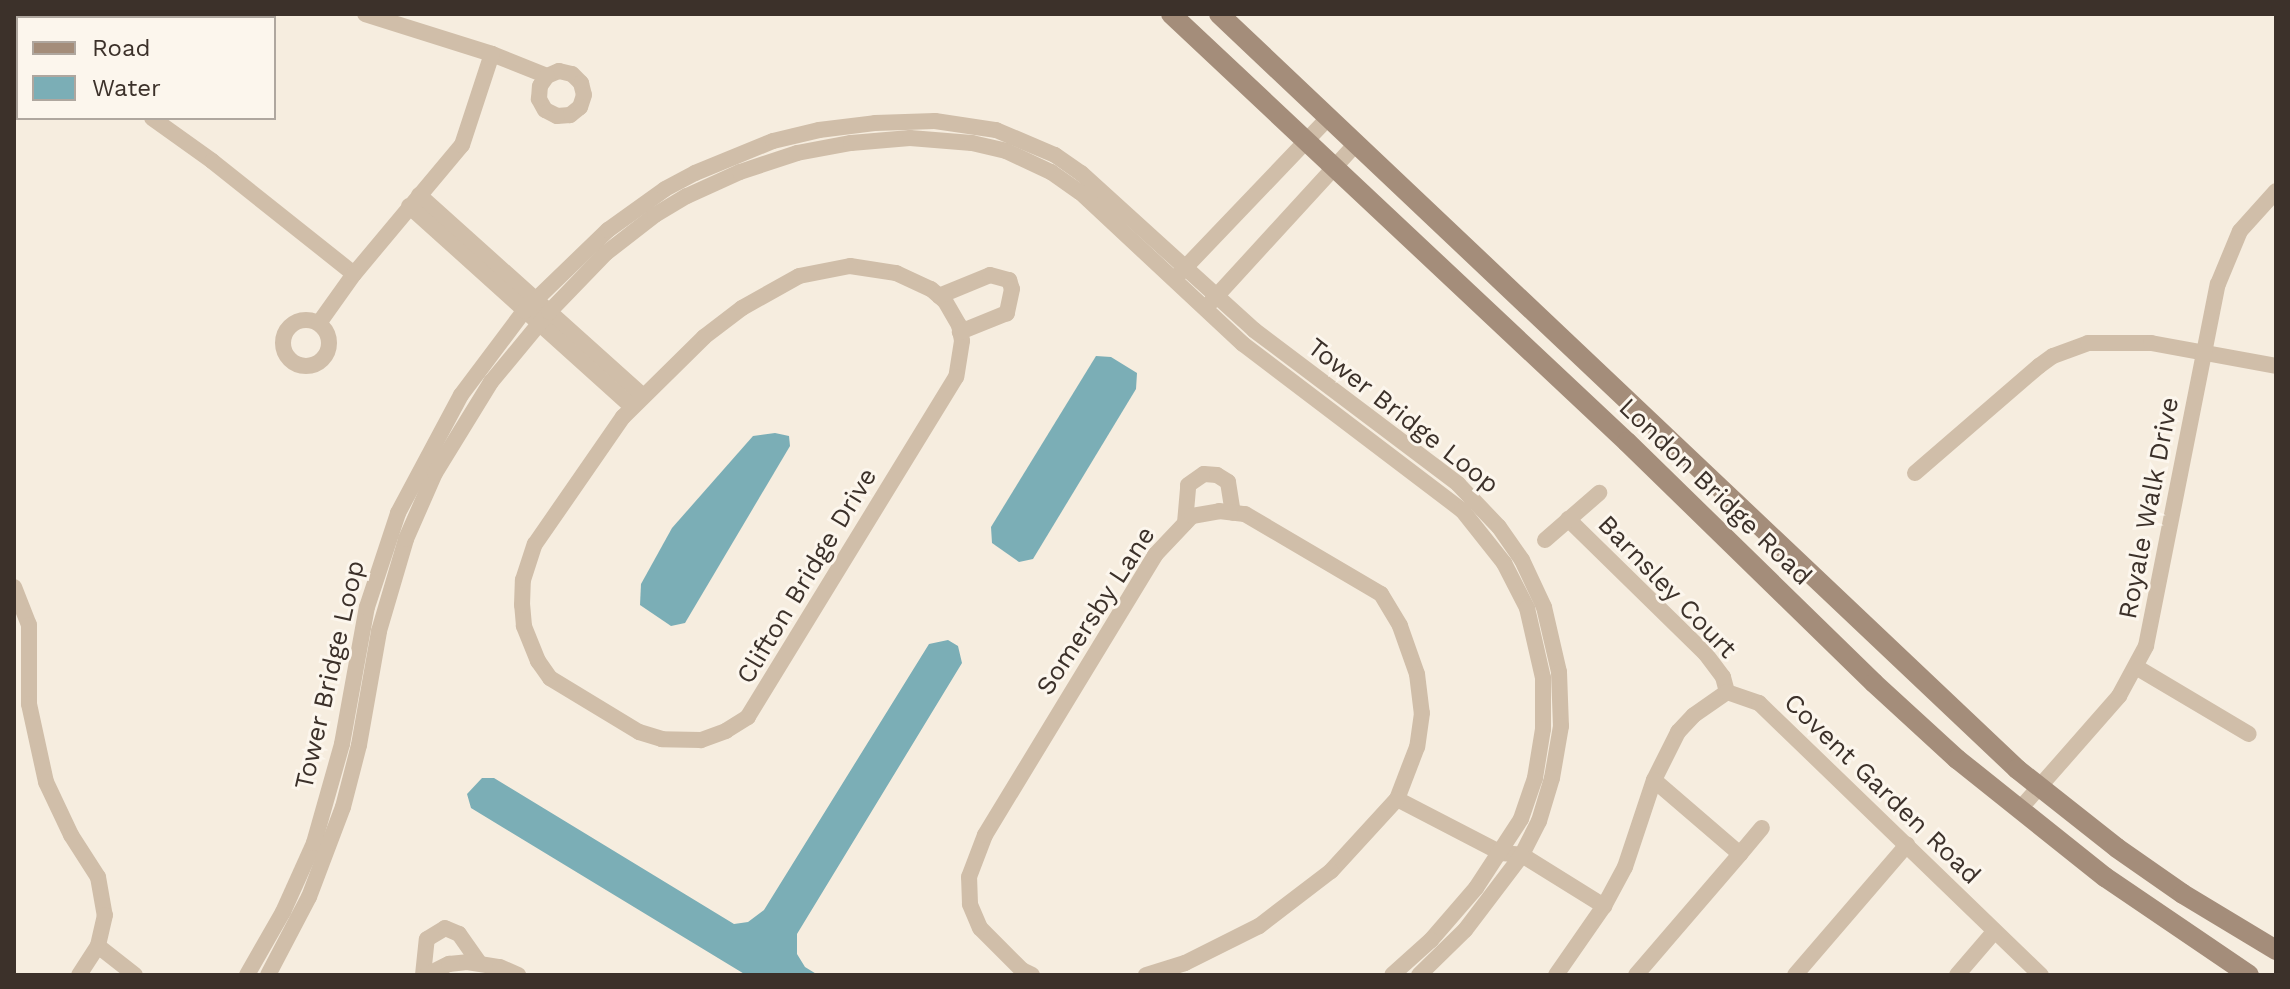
<!DOCTYPE html>
<style>
body{margin:0}
#map{position:relative;width:2290px;height:989px;overflow:hidden;background:#f6eddf;font-family:"Work Sans",sans-serif}
div>[style]{position:absolute}
.water>*{inset:0;background:#7baeb6}
.minor>*{height:16px;margin:-8px;padding:0 8px;transform-origin:8px;border-radius:8px;background:#d0bea9}
.minor>.ring{margin:-8px;padding:0;box-sizing:content-box;background:none;border:16px solid #d0bea9;border-radius:50%}
.secondary>*{height:20px;margin:-10px;padding:0 10px;transform-origin:10px;border-radius:10px;background:#a48d7a}
span{translate:-50% -50%;white-space:nowrap;text-align:center;line-height:1.15;-webkit-text-stroke:6px #fcf6ed;paint-order:stroke}
.street-label{font-size:26px;color:#3c312a}
.frame{position:absolute;inset:0;border:16px solid #3c312a;pointer-events:none}
.legend{position:absolute;left:16px;top:16px;width:260px;height:104px;box-sizing:border-box;background:#fcf6ed;border:2px solid #afa79f;margin:0;padding:10px 14px;list-style:none;font-size:24px;color:#3c312a}
.legend li{display:flex;align-items:center;gap:16px;height:40px}
.legend b{width:40px;border:2px solid #afa79f}
</style>
<div id="map">
<div class="water">
<div style="clip-path:polygon(1096px 356px,1111px 357px,1137px 373px,1136px 389px,1033px 559px,1019px 562px,992px 543px,991px 527px)"></div>
<div style="clip-path:polygon(775px 433px,789px 436px,790px 446px,685px 623px,671px 626px,640px 605px,641px 584px,672px 528px,753px 436px)"></div>
<div style="clip-path:polygon(948px 640px,958px 646px,962px 663px,797px 934px,797px 954px,805px 967px,818px 975px,746px 975px,471px 808px,467px 794px,482px 778px,494px 778px,734px 924px,748px 922px,764px 910px,929px 644px)"></div>
</div>
<div class="minor">
<div style="left:100px;top:18px;width:4px;rotate:-63deg"></div>
<div style="left:492px;top:54px;width:59px;rotate:21.8deg"></div>
<div style="left:547px;top:76px;width:13px;rotate:-23deg"></div>
<div style="left:559px;top:71px;width:13px;rotate:13deg"></div>
<div style="left:572px;top:74px;width:13px;rotate:45deg"></div>
<div style="left:581px;top:83px;width:12px;rotate:76deg"></div>
<div style="left:584px;top:95px;width:13px;rotate:108deg"></div>
<div style="left:580px;top:107px;width:13px;rotate:141deg"></div>
<div style="left:570px;top:115px;width:13px;rotate:176deg"></div>
<div style="left:557px;top:116px;width:13px;rotate:-153deg"></div>
<div style="left:545px;top:110px;width:13px;rotate:-119deg"></div>
<div style="left:539px;top:99px;width:13px;rotate:-86deg"></div>
<div style="left:540px;top:86px;width:12px;rotate:-55deg"></div>
<div style="left:14px;top:69px;width:4px;rotate:14deg"></div>
<div style="left:152px;top:118px;width:74px;rotate:35.6deg"></div>
<div style="left:212px;top:161px;width:181px;rotate:38.5deg"></div>
<div style="left:419px;top:195px;width:301px;rotate:41.9deg"></div>
<div style="left:409px;top:206px;width:300px;rotate:42deg"></div>
<div style="left:850px;top:266px;width:47px;rotate:8.7deg"></div>
<div style="left:896px;top:273px;width:38px;rotate:25deg"></div>
<div style="left:931px;top:289px;width:18px;rotate:41deg"></div>
<div style="left:945px;top:301px;width:28px;rotate:60deg"></div>
<div style="left:959px;top:325px;width:16px;rotate:79deg"></div>
<div style="left:962px;top:341px;width:36px;rotate:99deg"></div>
<div style="left:956px;top:377px;width:399px;rotate:121.5deg"></div>
<div style="left:748px;top:717px;width:26px;rotate:148deg"></div>
<div style="left:726px;top:731px;width:27px;rotate:160deg"></div>
<div style="left:701px;top:740px;width:39px;rotate:-179deg"></div>
<div style="left:662px;top:739px;width:24px;rotate:-163deg"></div>
<div style="left:639px;top:732px;width:104px;rotate:-148.8deg"></div>
<div style="left:550px;top:678px;width:21px;rotate:-125deg"></div>
<div style="left:538px;top:661px;width:38px;rotate:-112deg"></div>
<div style="left:524px;top:626px;width:21px;rotate:-95deg"></div>
<div style="left:522px;top:605px;width:25px;rotate:-88deg"></div>
<div style="left:523px;top:580px;width:38px;rotate:-72deg"></div>
<div style="left:535px;top:544px;width:155px;rotate:-55.3deg"></div>
<div style="left:623px;top:417px;width:114px;rotate:-44.6deg"></div>
<div style="left:704px;top:337px;width:48px;rotate:-37.3deg"></div>
<div style="left:742px;top:308px;width:65px;rotate:-29.3deg"></div>
<div style="left:799px;top:276px;width:52px;rotate:-11.1deg"></div>
<div style="left:1180px;top:273px;width:214px;rotate:-46.3deg"></div>
<div style="left:939px;top:296px;width:55px;rotate:-22.4deg"></div>
<div style="left:990px;top:275px;width:20px;rotate:15deg"></div>
<div style="left:1009px;top:280px;width:9px;rotate:72deg"></div>
<div style="left:1012px;top:289px;width:25px;rotate:102deg"></div>
<div style="left:1007px;top:313px;width:51px;rotate:158deg"></div>
<div style="left:1211px;top:302px;width:214px;rotate:-47.5deg"></div>
<div class="ring" style="left:283px;top:320px;width:30px;height:30px"></div>
<div style="left:319px;top:323px;width:60px;rotate:-54.5deg"></div>
<div style="left:354px;top:274px;width:168px;rotate:-50.1deg"></div>
<div style="left:462px;top:145px;width:96px;rotate:-71.8deg"></div>
<div style="left:492px;top:54px;width:133px;rotate:-162.5deg"></div>
<div style="left:1915px;top:473px;width:164px;rotate:-40.8deg"></div>
<div style="left:2039px;top:366px;width:17px;rotate:-36deg"></div>
<div style="left:2053px;top:356px;width:37px;rotate:-20deg"></div>
<div style="left:2088px;top:343px;width:63px"></div>
<div style="left:2151px;top:343px;width:127px;rotate:10.4deg"></div>
<div style="left:1568px;top:519px;width:192px;rotate:44.4deg"></div>
<div style="left:1705px;top:653px;width:30px;rotate:53deg"></div>
<div style="left:1723px;top:677px;width:16px;rotate:75deg"></div>
<div style="left:1185px;top:523px;width:38px;rotate:-85deg"></div>
<div style="left:1188px;top:485px;width:19px;rotate:-35deg"></div>
<div style="left:1204px;top:474px;width:13px;rotate:4deg"></div>
<div style="left:1217px;top:475px;width:13px;rotate:32deg"></div>
<div style="left:1228px;top:482px;width:31px;rotate:81deg"></div>
<div style="left:1545px;top:540px;width:72px;rotate:-41deg"></div>
<div style="left:14px;top:587px;width:41px;rotate:68.5deg"></div>
<div style="left:29px;top:625px;width:79px;rotate:90deg"></div>
<div style="left:29px;top:704px;width:80px;rotate:77.7deg"></div>
<div style="left:46px;top:782px;width:59px;rotate:64.7deg"></div>
<div style="left:71px;top:835px;width:50px;rotate:57.3deg"></div>
<div style="left:98px;top:877px;width:39px;rotate:80deg"></div>
<div style="left:105px;top:915px;width:32px;rotate:103deg"></div>
<div style="left:98px;top:946px;width:47px;rotate:38.1deg"></div>
<div style="left:2136px;top:667px;width:131px;rotate:30.7deg"></div>
<div style="left:1397px;top:799px;width:117px;rotate:27.4deg"></div>
<div style="left:1501px;top:853px;width:21px;rotate:5deg"></div>
<div style="left:1522px;top:855px;width:97px;rotate:31.9deg"></div>
<div style="left:2019px;top:810px;width:152px;rotate:-48.7deg"></div>
<div style="left:2119px;top:696px;width:57px;rotate:-61.6deg"></div>
<div style="left:2146px;top:646px;width:369px;rotate:-78.8deg"></div>
<div style="left:2218px;top:284px;width:57px;rotate:-67.5deg"></div>
<div style="left:2240px;top:231px;width:54px;rotate:-48deg"></div>
<div style="left:1740px;top:854px;width:34px;rotate:-50deg"></div>
<div style="left:79px;top:975px;width:35px;rotate:-57deg"></div>
<div style="left:247px;top:975px;width:73px;rotate:-60.3deg"></div>
<div style="left:283px;top:912px;width:76px;rotate:-65.8deg"></div>
<div style="left:314px;top:843px;width:103px;rotate:-74.2deg"></div>
<div style="left:342px;top:744px;width:139px;rotate:-79.7deg"></div>
<div style="left:367px;top:607px;width:99px;rotate:-71.7deg"></div>
<div style="left:398px;top:513px;width:134px;rotate:-61.9deg"></div>
<div style="left:461px;top:395px;width:105px;rotate:-53.1deg"></div>
<div style="left:524px;top:311px;width:117px;rotate:-44deg"></div>
<div style="left:608px;top:230px;width:70px;rotate:-35.7deg"></div>
<div style="left:665px;top:189px;width:34px;rotate:-28deg"></div>
<div style="left:695px;top:173px;width:84px;rotate:-22.3deg"></div>
<div style="left:773px;top:141px;width:47px;rotate:-13.4deg"></div>
<div style="left:819px;top:130px;width:56px;rotate:-7.1deg"></div>
<div style="left:875px;top:123px;width:60px;rotate:-1.9deg"></div>
<div style="left:935px;top:121px;width:62px;rotate:8.4deg"></div>
<div style="left:996px;top:130px;width:64px;rotate:23deg"></div>
<div style="left:1055px;top:155px;width:32px;rotate:35deg"></div>
<div style="left:1081px;top:173px;width:234px;rotate:42.2deg"></div>
<div style="left:1254px;top:330px;width:256px;rotate:37deg"></div>
<div style="left:1458px;top:484px;width:59px;rotate:46.4deg"></div>
<div style="left:1499px;top:527px;width:40px;rotate:55.1deg"></div>
<div style="left:1522px;top:560px;width:52px;rotate:64.9deg"></div>
<div style="left:1544px;top:607px;width:67px;rotate:77deg"></div>
<div style="left:1559px;top:672px;width:54px;rotate:87.9deg"></div>
<div style="left:1561px;top:726px;width:53px;rotate:99.8deg"></div>
<div style="left:1552px;top:778px;width:45px;rotate:106.8deg"></div>
<div style="left:1539px;top:821px;width:38px;rotate:117deg"></div>
<div style="left:1522px;top:855px;width:94px;rotate:127.2deg"></div>
<div style="left:1465px;top:930px;width:64px;rotate:135.6deg"></div>
<div style="left:268px;top:975px;width:88px;rotate:-62.3deg"></div>
<div style="left:309px;top:897px;width:96px;rotate:-69.3deg"></div>
<div style="left:343px;top:807px;width:64px;rotate:-75.5deg"></div>
<div style="left:359px;top:745px;width:116px;rotate:-80deg"></div>
<div style="left:379px;top:631px;width:96px;rotate:-73.6deg"></div>
<div style="left:406px;top:539px;width:72px;rotate:-66.3deg"></div>
<div style="left:435px;top:473px;width:107px;rotate:-58.4deg"></div>
<div style="left:491px;top:382px;width:91px;rotate:-50.4deg"></div>
<div style="left:549px;top:312px;width:82px;rotate:-46deg"></div>
<div style="left:606px;top:253px;width:62px;rotate:-37.8deg"></div>
<div style="left:655px;top:215px;width:37px;rotate:-31deg"></div>
<div style="left:687px;top:196px;width:58px;rotate:-24.4deg"></div>
<div style="left:740px;top:172px;width:60px;rotate:-18.4deg"></div>
<div style="left:797px;top:153px;width:55px;rotate:-10.5deg"></div>
<div style="left:851px;top:143px;width:59px;rotate:-4.8deg"></div>
<div style="left:910px;top:138px;width:62px;rotate:4.6deg"></div>
<div style="left:972px;top:143px;width:35px;rotate:13deg"></div>
<div style="left:1006px;top:151px;width:50px;rotate:25deg"></div>
<div style="left:1051px;top:172px;width:35px;rotate:35deg"></div>
<div style="left:1080px;top:192px;width:223px;rotate:43deg"></div>
<div style="left:1243px;top:344px;width:275px;rotate:37.2deg"></div>
<div style="left:1462px;top:510px;width:68px;rotate:51.6deg"></div>
<div style="left:1504px;top:563px;width:51px;rotate:62.9deg"></div>
<div style="left:1527px;top:608px;width:72px;rotate:77.1deg"></div>
<div style="left:1543px;top:678px;width:51px;rotate:90deg"></div>
<div style="left:1543px;top:729px;width:50px;rotate:99.3deg"></div>
<div style="left:1535px;top:778px;width:43px;rotate:108.9deg"></div>
<div style="left:1521px;top:819px;width:82px;rotate:123.1deg"></div>
<div style="left:1476px;top:888px;width:69px;rotate:130.9deg"></div>
<div style="left:1431px;top:940px;width:52px;rotate:138.1deg"></div>
<div style="left:423px;top:975px;width:36px;rotate:-84deg"></div>
<div style="left:427px;top:939px;width:21px;rotate:-31deg"></div>
<div style="left:445px;top:928px;width:15px;rotate:23deg"></div>
<div style="left:459px;top:934px;width:35px;rotate:55deg"></div>
<div style="left:427px;top:975px;width:25px;rotate:-27deg"></div>
<div style="left:449px;top:964px;width:18px;rotate:-6deg"></div>
<div style="left:467px;top:962px;width:33px;rotate:9deg"></div>
<div style="left:500px;top:967px;width:20px;rotate:24deg"></div>
<div style="left:1032px;top:975px;width:11px;rotate:-153deg"></div>
<div style="left:1022px;top:970px;width:59px;rotate:-135deg"></div>
<div style="left:980px;top:928px;width:26px;rotate:-113deg"></div>
<div style="left:970px;top:904px;width:27px;rotate:-92deg"></div>
<div style="left:969px;top:877px;width:45px;rotate:-69.1deg"></div>
<div style="left:985px;top:835px;width:328px;rotate:-58.7deg"></div>
<div style="left:1155px;top:555px;width:54px;rotate:-46.5deg"></div>
<div style="left:1192px;top:516px;width:27px;rotate:-10deg"></div>
<div style="left:1219px;top:511px;width:26px;rotate:7deg"></div>
<div style="left:1245px;top:514px;width:158px;rotate:30.5deg"></div>
<div style="left:1381px;top:594px;width:37px;rotate:59deg"></div>
<div style="left:1400px;top:626px;width:51px;rotate:70.5deg"></div>
<div style="left:1417px;top:674px;width:39px;rotate:83deg"></div>
<div style="left:1422px;top:713px;width:34px;rotate:98deg"></div>
<div style="left:1417px;top:747px;width:56px;rotate:111deg"></div>
<div style="left:1397px;top:799px;width:98px;rotate:132.5deg"></div>
<div style="left:1331px;top:871px;width:91px;rotate:142.6deg"></div>
<div style="left:1259px;top:926px;width:83px;rotate:153.4deg"></div>
<div style="left:1185px;top:963px;width:41px;rotate:162.9deg"></div>
<div style="left:1556px;top:975px;width:84px;rotate:-55.2deg"></div>
<div style="left:1604px;top:906px;width:44px;rotate:-61.7deg"></div>
<div style="left:1625px;top:867px;width:92px;rotate:-71.6deg"></div>
<div style="left:1654px;top:780px;width:54px;rotate:-63.4deg"></div>
<div style="left:1678px;top:732px;width:23px;rotate:-47deg"></div>
<div style="left:1694px;top:715px;width:40px;rotate:-34.9deg"></div>
<div style="left:1727px;top:692px;width:34px;rotate:19deg"></div>
<div style="left:1759px;top:703px;width:392px;rotate:44deg"></div>
<div style="left:1636px;top:975px;width:160px;rotate:-49.3deg"></div>
<div style="left:1740px;top:854px;width:113px;rotate:-139.3deg"></div>
<div style="left:1795px;top:975px;width:172px;rotate:-49.3deg"></div>
<div style="left:1957px;top:975px;width:57px;rotate:-49.3deg"></div>
</div>
<div class="secondary">
<div style="left:1171px;top:14px;width:625px;rotate:43.19deg"></div>
<div style="left:1627px;top:442px;width:345px;rotate:44.3deg"></div>
<div style="left:1874px;top:683px;width:113px;rotate:42.5deg"></div>
<div style="left:1957px;top:759px;width:189px;rotate:38.6deg"></div>
<div style="left:2105px;top:877px;width:174px;rotate:34.2deg"></div>
<div style="left:1219px;top:14px;width:1099px;rotate:43.41deg"></div>
<div style="left:2017px;top:769px;width:127px;rotate:38.3deg"></div>
<div style="left:2117px;top:848px;width:80px;rotate:34.9deg"></div>
<div style="left:2183px;top:894px;width:109px;rotate:31.1deg"></div>
</div>
<div class="street-label">
<span style="left:1403px;top:416px;rotate:38deg">Tower Bridge Loop</span>
<span style="left:1715px;top:492px;rotate:44deg">London Bridge Road</span>
<span style="left:2149px;top:508px;rotate:-79deg">Royale Walk Drive</span>
<span style="left:807px;top:576px;rotate:-59deg">Clifton Bridge Drive</span>
<span style="left:1667px;top:587px;rotate:46deg">Barnsley Court</span>
<span style="left:1096px;top:611px;rotate:-57deg">Somersby Lane</span>
<span style="left:330px;top:675px;rotate:-77deg">Tower Bridge Loop</span>
<span style="left:1882px;top:789px;rotate:44deg">Covent Garden Road</span>
</div>
<div class="frame"></div>
<ul class="legend">
<li><b style="height:10px;background:#a48d7a"></b>Road</li>
<li><b style="height:22px;background:#7baeb6"></b>Water</li>
</ul>
</div>
